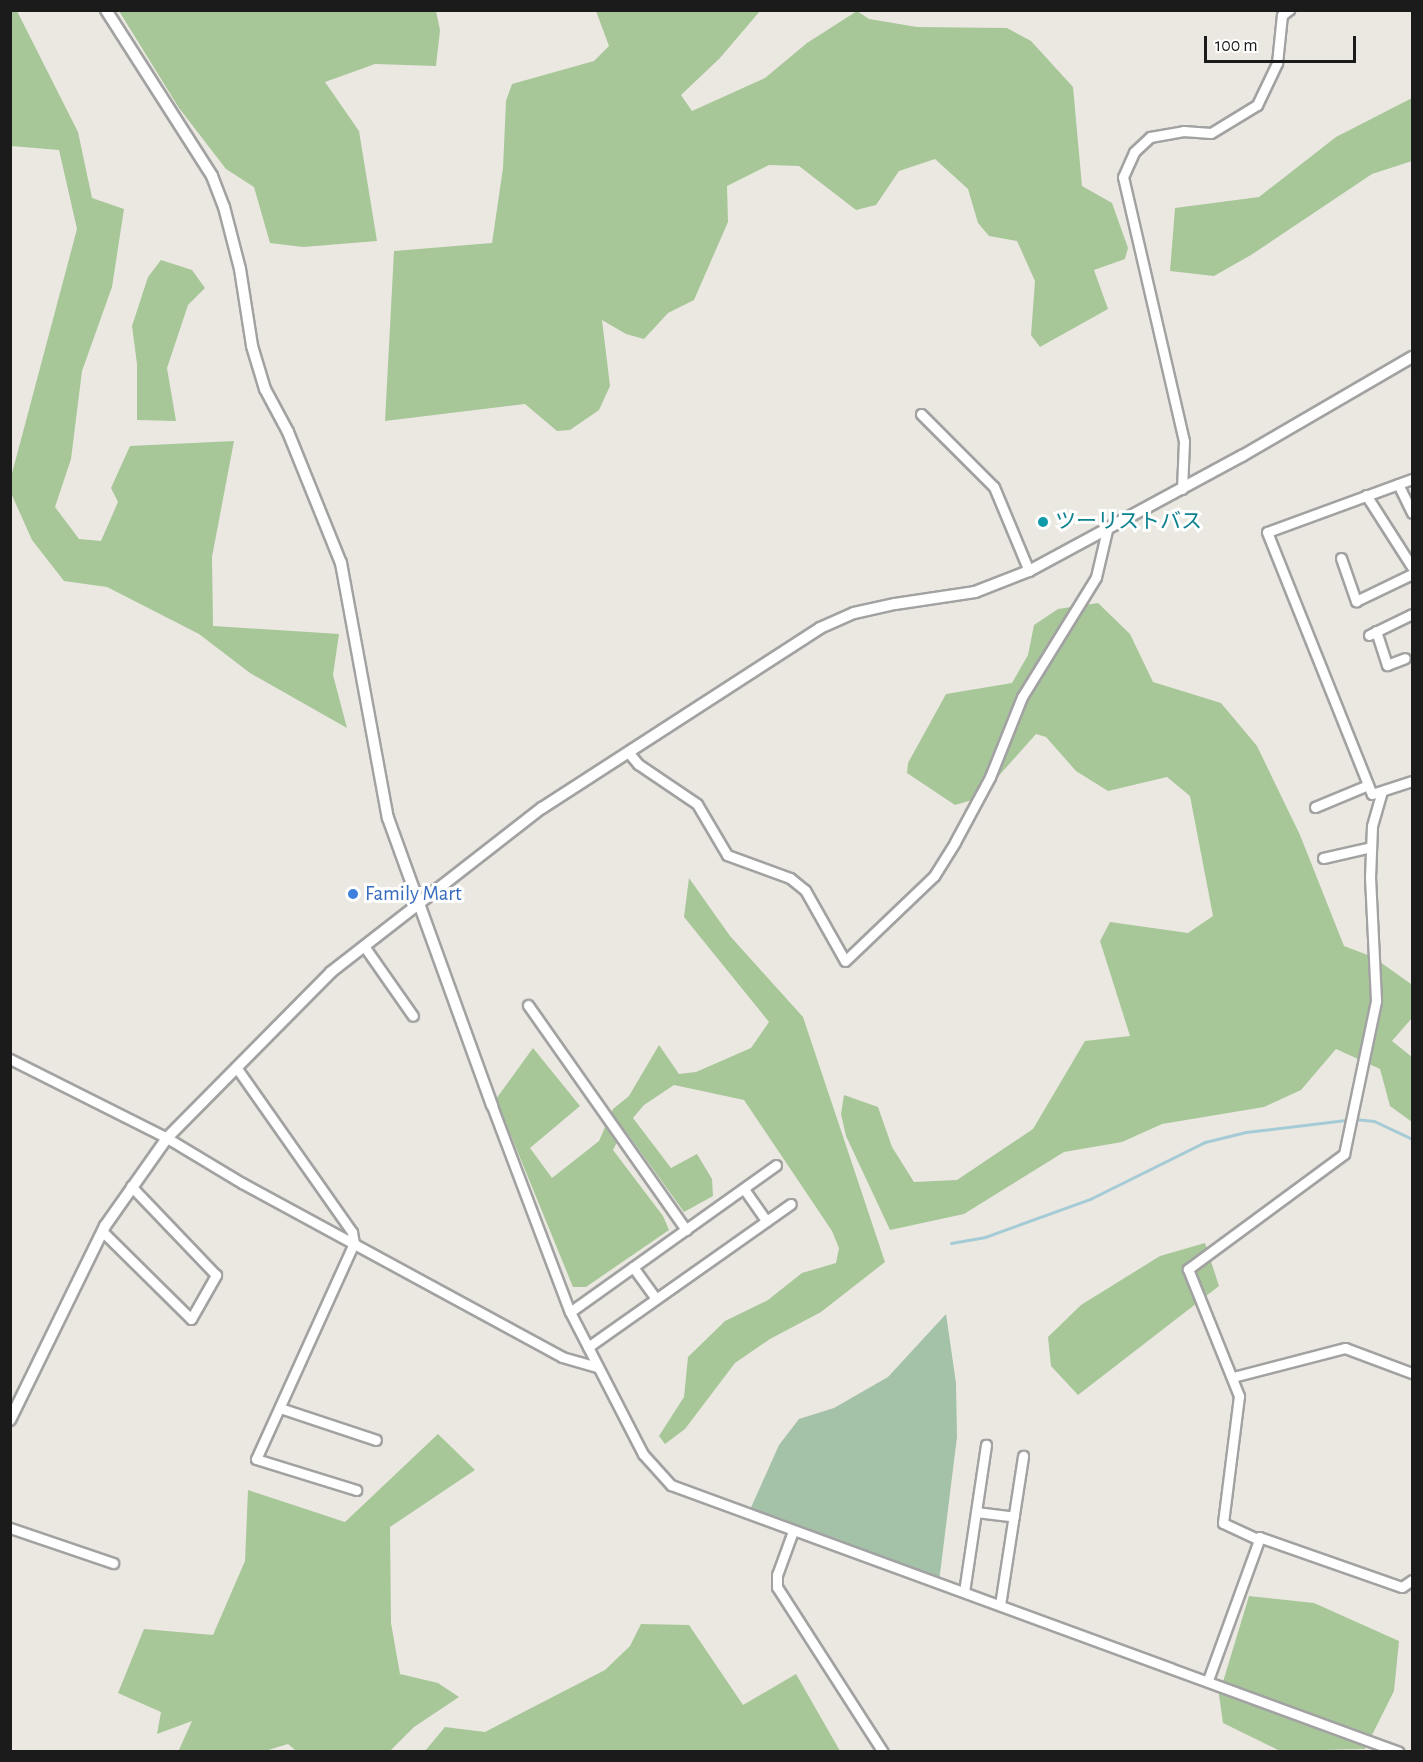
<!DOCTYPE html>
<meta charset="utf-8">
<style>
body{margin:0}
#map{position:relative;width:1423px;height:1762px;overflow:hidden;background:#ebe8e1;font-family:"Alegreya Sans","Noto Sans JP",sans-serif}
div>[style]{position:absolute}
.forest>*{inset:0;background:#a7c799}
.cemetery>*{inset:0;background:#a4c2a8}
.stream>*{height:3px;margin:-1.5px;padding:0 1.5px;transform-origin:1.5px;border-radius:1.5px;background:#a5cbd6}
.roads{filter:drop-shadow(2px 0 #a2a2a2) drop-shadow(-2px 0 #a2a2a2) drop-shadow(0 2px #a2a2a2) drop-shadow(0 -2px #a2a2a2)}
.minor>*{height:9px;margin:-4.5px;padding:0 4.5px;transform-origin:4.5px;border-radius:4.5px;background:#fff}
.tertiary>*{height:10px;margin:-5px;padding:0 5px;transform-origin:5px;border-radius:5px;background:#fff}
.dots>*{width:16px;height:16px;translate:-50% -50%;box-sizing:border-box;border:3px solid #fff;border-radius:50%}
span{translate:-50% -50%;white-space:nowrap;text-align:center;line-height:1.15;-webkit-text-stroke:6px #fff;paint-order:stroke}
.culture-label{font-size:21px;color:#0d838f}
.left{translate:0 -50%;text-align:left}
.shop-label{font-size:21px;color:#366cbe}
.frame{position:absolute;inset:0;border:12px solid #1b1b1b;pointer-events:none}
.scale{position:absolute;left:1204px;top:36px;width:152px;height:27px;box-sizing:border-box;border:3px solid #1b1b1b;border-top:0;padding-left:8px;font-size:18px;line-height:21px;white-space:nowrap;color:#1b1b1b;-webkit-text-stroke:4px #fff;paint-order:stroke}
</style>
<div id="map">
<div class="forest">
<div style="clip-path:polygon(10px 11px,17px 11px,78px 132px,92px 198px,124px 209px,112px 287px,82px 371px,71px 459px,55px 507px,79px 539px,101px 541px,118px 502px,111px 488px,130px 446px,234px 441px,212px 557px,213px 626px,339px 634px,333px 675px,347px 728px,250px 673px,199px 634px,107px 587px,64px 581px,32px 540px,11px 493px,11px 477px,77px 229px,59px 150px,11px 146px)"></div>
<div style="clip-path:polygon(119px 11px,436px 11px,440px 30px,436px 66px,375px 64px,325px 82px,359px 131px,377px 241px,303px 247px,270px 243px,254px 187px,226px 169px,179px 108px)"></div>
<div style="clip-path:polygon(596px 11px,760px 11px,720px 58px,681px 95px,692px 111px,765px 78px,807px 43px,857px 11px,869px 19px,917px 27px,1007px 28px,1031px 41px,1073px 87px,1082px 186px,1112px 203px,1128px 248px,1125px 259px,1094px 270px,1108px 309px,1040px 347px,1031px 335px,1035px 281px,1017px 241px,989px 236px,978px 223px,968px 189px,935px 159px,899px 171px,876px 205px,856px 210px,799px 166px,769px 165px,727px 186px,728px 222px,694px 300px,668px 313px,644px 339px,626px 334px,602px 320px,610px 386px,599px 410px,570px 430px,557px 431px,525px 404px,385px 421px,394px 251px,492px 243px,503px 168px,506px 101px,512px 84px,594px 61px,609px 46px)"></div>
<div style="clip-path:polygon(1412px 98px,1412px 161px,1372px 174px,1251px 255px,1214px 276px,1170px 271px,1175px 208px,1259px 197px,1336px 137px)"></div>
<div style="clip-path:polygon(161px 260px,192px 270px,205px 288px,188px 305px,167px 368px,176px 421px,137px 420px,137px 364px,132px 326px,148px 277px)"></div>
<div style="clip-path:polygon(1098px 603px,1130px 634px,1153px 682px,1221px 703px,1257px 746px,1300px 835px,1344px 946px,1373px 957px,1411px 984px,1412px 1018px,1392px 1041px,1412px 1057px,1412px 1122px,1390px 1106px,1380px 1069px,1336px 1049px,1301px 1090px,1264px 1107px,1162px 1124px,1122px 1142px,1064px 1152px,964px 1214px,890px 1230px,846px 1136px,841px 1114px,844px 1095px,878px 1107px,892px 1147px,914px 1182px,957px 1180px,1033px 1129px,1085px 1041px,1130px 1036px,1100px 941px,1110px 922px,1188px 933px,1213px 916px,1190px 796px,1167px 777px,1108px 791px,1076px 771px,1046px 737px,1036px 734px,979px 798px,955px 805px,907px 773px,908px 763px,946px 694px,1012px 683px,1028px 655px,1034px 625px,1058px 609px)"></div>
<div style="clip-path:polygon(689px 878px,730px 936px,803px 1017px,885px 1262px,821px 1312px,770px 1339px,735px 1363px,685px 1429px,665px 1444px,659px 1436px,684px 1397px,688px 1357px,725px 1321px,768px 1300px,802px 1273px,836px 1263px,839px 1248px,832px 1231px,744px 1100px,674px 1085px,644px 1105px,633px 1118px,671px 1168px,697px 1154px,712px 1179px,713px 1196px,684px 1212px,624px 1129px,613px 1150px,663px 1216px,669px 1230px,586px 1287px,573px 1287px,496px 1099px,533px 1048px,580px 1106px,530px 1148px,552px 1178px,599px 1141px,613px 1109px,629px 1096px,659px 1045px,679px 1074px,696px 1072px,751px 1048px,769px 1022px,684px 917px)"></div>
<div style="clip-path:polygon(1205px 1243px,1219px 1286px,1078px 1395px,1051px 1366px,1048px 1337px,1081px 1305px,1160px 1256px)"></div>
<div style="clip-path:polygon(438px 1434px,475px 1470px,390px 1527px,391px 1623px,400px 1674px,438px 1683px,459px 1697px,414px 1727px,390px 1751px,296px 1751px,288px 1744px,265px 1751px,178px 1752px,192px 1721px,157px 1734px,161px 1712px,118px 1693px,144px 1629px,213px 1635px,245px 1561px,248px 1490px,345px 1522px)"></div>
<div style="clip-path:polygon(1249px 1596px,1314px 1603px,1399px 1641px,1394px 1691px,1365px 1749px,1280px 1751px,1223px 1723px,1219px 1695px)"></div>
<div style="clip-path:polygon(641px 1624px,689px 1625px,743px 1705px,796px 1674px,840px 1751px,425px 1751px,445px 1727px,485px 1732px,605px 1670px,630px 1646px)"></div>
</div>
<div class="cemetery">
<div style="clip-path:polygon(946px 1314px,956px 1383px,957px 1437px,939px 1582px,749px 1512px,779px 1445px,799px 1419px,834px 1408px,888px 1377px)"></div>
</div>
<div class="stream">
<div style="left:951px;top:1243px;width:35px;rotate:-10deg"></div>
<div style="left:985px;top:1237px;width:112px;rotate:-19.9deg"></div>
<div style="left:1090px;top:1199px;width:128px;rotate:-26.4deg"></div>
<div style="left:1205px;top:1142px;width:42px;rotate:-13.7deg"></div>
<div style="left:1246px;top:1132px;width:109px;rotate:-6.9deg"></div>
<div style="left:1354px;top:1119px;width:20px;rotate:6deg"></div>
<div style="left:1374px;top:1121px;width:42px;rotate:25.3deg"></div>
</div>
<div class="roads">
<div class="minor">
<div style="left:921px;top:414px;width:103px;rotate:45deg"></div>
<div style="left:994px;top:487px;width:91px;rotate:67.4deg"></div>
<div style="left:1412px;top:479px;width:154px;rotate:159.9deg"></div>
<div style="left:1267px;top:532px;width:282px;rotate:68.2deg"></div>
<div style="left:1372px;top:794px;width:42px;rotate:-18deg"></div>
<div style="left:1398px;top:484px;width:32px;rotate:64deg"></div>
<div style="left:1182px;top:489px;width:48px;rotate:-87.6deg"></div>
<div style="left:1184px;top:441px;width:271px;rotate:-103deg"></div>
<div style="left:1123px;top:177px;width:27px;rotate:-66deg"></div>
<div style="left:1134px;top:152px;width:22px;rotate:-43deg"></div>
<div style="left:1150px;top:137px;width:34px;rotate:-10deg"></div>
<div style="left:1183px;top:131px;width:28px;rotate:4deg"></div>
<div style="left:1211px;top:133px;width:54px;rotate:-31.3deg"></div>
<div style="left:1257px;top:105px;width:47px;rotate:-64.5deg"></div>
<div style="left:1277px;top:63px;width:48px;rotate:-84.1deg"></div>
<div style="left:1282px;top:15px;width:9px;rotate:-36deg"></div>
<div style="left:1366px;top:495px;width:85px;rotate:57.4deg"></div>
<div style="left:1341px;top:558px;width:46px;rotate:70.8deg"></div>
<div style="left:1356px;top:601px;width:62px;rotate:-25.7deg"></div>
<div style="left:1376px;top:631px;width:36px;rotate:72deg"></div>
<div style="left:1387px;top:665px;width:19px;rotate:-21deg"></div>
<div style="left:1369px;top:635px;width:48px;rotate:-26deg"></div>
<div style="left:628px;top:752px;width:16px;rotate:50deg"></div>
<div style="left:638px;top:764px;width:71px;rotate:34.1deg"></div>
<div style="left:697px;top:804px;width:59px;rotate:59.5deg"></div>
<div style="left:727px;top:855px;width:67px;rotate:20.1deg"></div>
<div style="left:790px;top:878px;width:19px;rotate:39deg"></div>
<div style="left:805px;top:890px;width:81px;rotate:60.6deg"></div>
<div style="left:845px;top:961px;width:123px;rotate:-43.7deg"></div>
<div style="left:934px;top:876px;width:40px;rotate:-58deg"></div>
<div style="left:955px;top:842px;width:74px;rotate:-61.7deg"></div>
<div style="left:990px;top:777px;width:86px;rotate:-68.2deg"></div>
<div style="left:1022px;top:697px;width:141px;rotate:-58.3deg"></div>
<div style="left:1096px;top:577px;width:48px;rotate:-76.8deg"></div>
<div style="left:1382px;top:791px;width:36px;rotate:106deg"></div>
<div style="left:1372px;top:826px;width:51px;rotate:92.2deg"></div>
<div style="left:1370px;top:877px;width:124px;rotate:87.2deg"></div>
<div style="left:1376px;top:1001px;width:156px;rotate:101.8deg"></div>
<div style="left:1344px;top:1154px;width:194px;rotate:143.6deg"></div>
<div style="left:1188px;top:1269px;width:137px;rotate:68.1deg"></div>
<div style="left:1239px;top:1396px;width:128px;rotate:97.2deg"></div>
<div style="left:1223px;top:1523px;width:40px;rotate:25deg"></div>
<div style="left:1259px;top:1540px;width:3px;rotate:-90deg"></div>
<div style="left:1259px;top:1537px;width:151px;rotate:19.3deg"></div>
<div style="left:1402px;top:1587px;width:12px;rotate:-35deg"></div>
<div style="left:1315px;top:807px;width:57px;rotate:-22.5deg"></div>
<div style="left:1323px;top:858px;width:49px;rotate:-12.9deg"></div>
<div style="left:364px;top:946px;width:85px;rotate:55deg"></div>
<div style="left:528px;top:1005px;width:275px;rotate:54.9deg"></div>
<div style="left:10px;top:1059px;width:176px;rotate:26.7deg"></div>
<div style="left:167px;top:1138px;width:87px;rotate:31deg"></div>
<div style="left:242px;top:1183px;width:364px;rotate:28.5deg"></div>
<div style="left:562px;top:1357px;width:36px;rotate:16deg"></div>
<div style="left:236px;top:1067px;width:202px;rotate:54.9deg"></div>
<div style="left:352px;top:1232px;width:11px;rotate:80deg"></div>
<div style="left:354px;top:1243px;width:237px;rotate:114.4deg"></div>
<div style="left:256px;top:1459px;width:105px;rotate:17.2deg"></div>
<div style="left:492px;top:1106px;width:220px;rotate:69.3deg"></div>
<div style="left:570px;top:1312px;width:160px;rotate:62.8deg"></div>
<div style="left:643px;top:1454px;width:42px;rotate:47.9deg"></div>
<div style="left:671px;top:1485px;width:775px;rotate:20.14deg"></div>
<div style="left:744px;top:1189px;width:39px;rotate:55deg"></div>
<div style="left:102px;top:1231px;width:125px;rotate:44.7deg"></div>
<div style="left:191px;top:1319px;width:51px;rotate:-60.4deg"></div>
<div style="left:216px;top:1275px;width:123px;rotate:-133.7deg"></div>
<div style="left:633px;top:1267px;width:39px;rotate:54deg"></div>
<div style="left:570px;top:1312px;width:253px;rotate:-35.5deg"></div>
<div style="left:588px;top:1347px;width:248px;rotate:-35.2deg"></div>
<div style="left:1233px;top:1377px;width:116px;rotate:-14.5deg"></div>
<div style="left:1345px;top:1348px;width:72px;rotate:20.5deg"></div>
<div style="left:280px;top:1408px;width:101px;rotate:18.4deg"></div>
<div style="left:976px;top:1512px;width:38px;rotate:7deg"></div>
<div style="left:10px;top:1528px;width:109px;rotate:18.8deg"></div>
<div style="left:793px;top:1531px;width:47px;rotate:110deg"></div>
<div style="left:777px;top:1575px;width:12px;rotate:90deg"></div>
<div style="left:777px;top:1587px;width:196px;rotate:57.3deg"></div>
<div style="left:964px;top:1592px;width:149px;rotate:-81.5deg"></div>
<div style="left:1000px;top:1605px;width:151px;rotate:-81.2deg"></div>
<div style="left:1208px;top:1680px;width:149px;rotate:-70deg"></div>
</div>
<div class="tertiary">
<div style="left:106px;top:10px;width:197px;rotate:57.4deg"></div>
<div style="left:212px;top:176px;width:33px;rotate:69deg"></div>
<div style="left:224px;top:207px;width:64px;rotate:75.5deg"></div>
<div style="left:240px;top:269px;width:78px;rotate:81.1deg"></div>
<div style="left:252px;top:346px;width:45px;rotate:73.2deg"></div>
<div style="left:265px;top:389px;width:49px;rotate:61.9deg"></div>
<div style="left:288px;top:432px;width:141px;rotate:68deg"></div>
<div style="left:341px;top:563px;width:259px;rotate:79.6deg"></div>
<div style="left:388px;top:818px;width:306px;rotate:70.1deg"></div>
<div style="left:10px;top:1420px;width:216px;rotate:-63.9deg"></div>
<div style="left:105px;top:1226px;width:108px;rotate:-54.8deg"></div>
<div style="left:167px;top:1138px;width:233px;rotate:-45.3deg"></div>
<div style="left:331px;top:972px;width:267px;rotate:-37.9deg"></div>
<div style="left:542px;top:808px;width:331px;rotate:-32.9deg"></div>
<div style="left:820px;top:628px;width:37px;rotate:-24deg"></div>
<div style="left:854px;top:613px;width:42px;rotate:-12.4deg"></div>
<div style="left:895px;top:604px;width:81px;rotate:-8.5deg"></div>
<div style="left:975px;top:592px;width:58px;rotate:-21.3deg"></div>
<div style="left:1029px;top:571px;width:242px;rotate:-28.4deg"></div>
<div style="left:1242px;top:456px;width:197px;rotate:-30.2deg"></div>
</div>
</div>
<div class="dots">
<div style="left:1043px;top:522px;background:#0f9aa8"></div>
<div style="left:353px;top:894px;background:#3f7fe0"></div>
</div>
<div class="culture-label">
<span class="left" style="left:1055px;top:522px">ツーリストバス</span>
</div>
<div class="shop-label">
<span class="left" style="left:365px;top:894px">Family Mart</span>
</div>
<div class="frame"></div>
<div class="scale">100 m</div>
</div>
